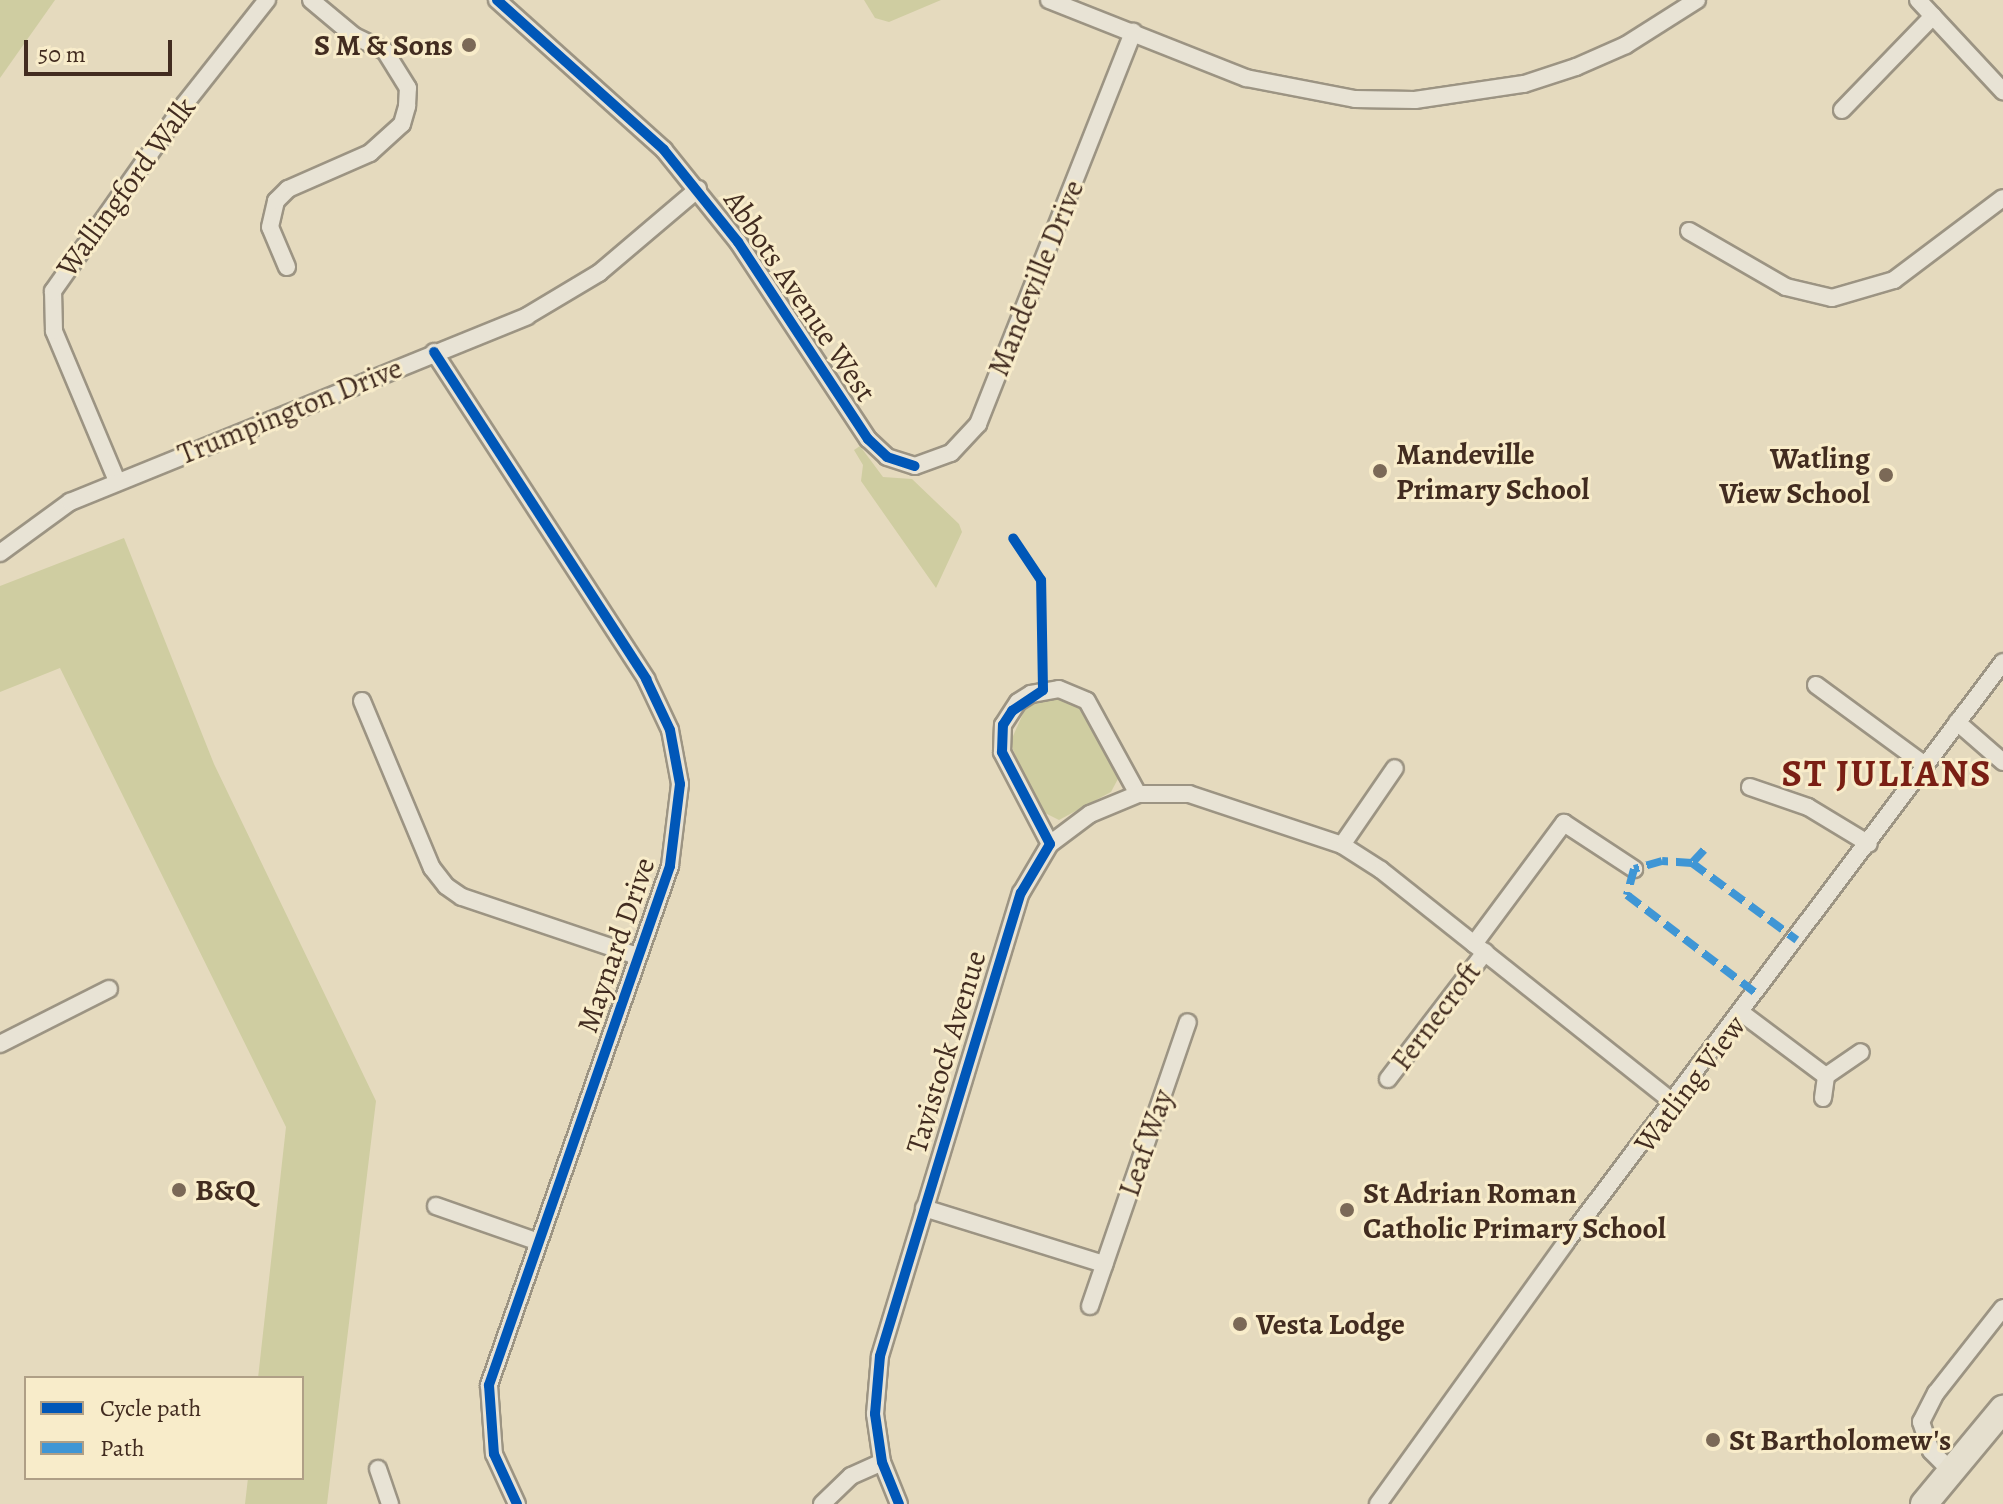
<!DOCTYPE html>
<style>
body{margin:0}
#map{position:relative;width:2003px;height:1504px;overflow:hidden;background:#e5dabe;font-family:Alegreya,serif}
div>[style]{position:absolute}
.green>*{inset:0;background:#cfcda1}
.roads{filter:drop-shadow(2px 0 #9c9483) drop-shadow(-2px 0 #9c9483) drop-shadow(0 2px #9c9483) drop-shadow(0 -2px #9c9483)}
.street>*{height:16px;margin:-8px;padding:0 8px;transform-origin:8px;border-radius:8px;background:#e8e3d5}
.primary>*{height:26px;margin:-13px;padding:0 13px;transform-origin:13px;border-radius:13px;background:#e5dfce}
.quiet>*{height:8px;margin-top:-4px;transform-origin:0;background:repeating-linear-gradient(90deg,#3f96d5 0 16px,transparent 0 24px)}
.cycleway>*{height:10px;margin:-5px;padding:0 5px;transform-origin:5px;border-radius:5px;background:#0057b8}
.dots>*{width:22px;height:22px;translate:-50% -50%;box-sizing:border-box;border:4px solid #f8ecca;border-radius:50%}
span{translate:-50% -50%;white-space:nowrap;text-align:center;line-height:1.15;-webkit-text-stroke:6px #f8ecca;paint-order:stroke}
.poi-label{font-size:30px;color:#422c20;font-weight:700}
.right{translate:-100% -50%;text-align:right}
.left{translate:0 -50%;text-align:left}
.street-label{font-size:30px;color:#422c20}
.district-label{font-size:38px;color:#7a1f14;font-weight:700;letter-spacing:2px}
.legend{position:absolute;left:24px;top:1376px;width:280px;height:104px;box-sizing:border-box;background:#f8ecca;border:2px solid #af9f86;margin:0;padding:10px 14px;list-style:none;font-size:24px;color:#422c20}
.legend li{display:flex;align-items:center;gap:16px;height:40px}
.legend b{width:40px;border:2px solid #af9f86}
.scale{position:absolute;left:24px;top:40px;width:148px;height:36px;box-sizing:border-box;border:4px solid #422c20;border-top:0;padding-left:10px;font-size:24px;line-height:28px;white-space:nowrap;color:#422c20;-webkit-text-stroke:6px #f8ecca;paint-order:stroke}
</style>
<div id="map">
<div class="green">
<div style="clip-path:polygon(0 0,55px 0,0 78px)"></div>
<div style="clip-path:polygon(864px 0,941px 0,889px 22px,875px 18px)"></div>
<div style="clip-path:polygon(860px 446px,883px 477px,912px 479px,959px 524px,962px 532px,936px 588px,861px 481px,863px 465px,854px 450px)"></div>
<div style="clip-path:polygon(124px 538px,214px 764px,376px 1101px,327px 1504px,245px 1504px,248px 1478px,302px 1478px,302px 1378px,258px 1378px,286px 1127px,60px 668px,0 692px,0 586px)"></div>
<div style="clip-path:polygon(1046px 698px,1062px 698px,1087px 712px,1120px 775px,1111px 792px,1059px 820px,1041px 811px,1010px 743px,1025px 709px)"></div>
</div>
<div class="roads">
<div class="street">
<div style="left:497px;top:0;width:224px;rotate:41.9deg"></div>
<div style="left:664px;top:150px;width:118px;rotate:51.2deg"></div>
<div style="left:738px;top:242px;width:236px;rotate:56.6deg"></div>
<div style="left:868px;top:439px;width:26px;rotate:43deg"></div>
<div style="left:887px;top:457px;width:29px;rotate:18deg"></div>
<div style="left:915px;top:466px;width:38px;rotate:-20deg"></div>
<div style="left:951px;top:453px;width:40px;rotate:-47deg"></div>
<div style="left:978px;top:424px;width:422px;rotate:-68.4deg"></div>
<div style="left:1049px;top:0;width:212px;rotate:21.6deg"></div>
<div style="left:1246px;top:78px;width:111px;rotate:10.9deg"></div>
<div style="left:1355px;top:99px;width:60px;rotate:1deg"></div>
<div style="left:1415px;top:100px;width:110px;rotate:-8.4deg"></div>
<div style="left:1524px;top:84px;width:55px;rotate:-18.1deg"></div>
<div style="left:1576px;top:67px;width:55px;rotate:-23.7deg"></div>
<div style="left:1626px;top:45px;width:84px;rotate:-32.4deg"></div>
<div style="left:1918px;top:0;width:125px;rotate:47deg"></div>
<div style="left:1842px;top:110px;width:131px;rotate:-45.9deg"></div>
<div style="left:1689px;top:231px;width:112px;rotate:30deg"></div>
<div style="left:1786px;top:287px;width:47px;rotate:13.4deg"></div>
<div style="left:1832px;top:298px;width:65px;rotate:-16.2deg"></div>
<div style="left:1894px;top:280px;width:136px;rotate:-37deg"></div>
<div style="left:287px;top:267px;width:43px;rotate:-113deg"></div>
<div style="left:270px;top:227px;width:27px;rotate:-77deg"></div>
<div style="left:276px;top:201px;width:17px;rotate:-45deg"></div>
<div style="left:288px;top:189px;width:90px;rotate:-23.7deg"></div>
<div style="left:370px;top:153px;width:43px;rotate:-42.2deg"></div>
<div style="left:402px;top:124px;width:19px;rotate:-74deg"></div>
<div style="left:407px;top:106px;width:18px;rotate:-87deg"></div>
<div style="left:408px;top:88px;width:44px;rotate:-121.9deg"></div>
<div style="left:385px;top:51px;width:34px;rotate:-154deg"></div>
<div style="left:354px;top:36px;width:56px;rotate:-140.1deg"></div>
<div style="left:434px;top:352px;width:390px;rotate:57deg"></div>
<div style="left:646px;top:679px;width:56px;rotate:64.8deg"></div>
<div style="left:670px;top:730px;width:55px;rotate:79.5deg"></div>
<div style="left:680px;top:784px;width:83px;rotate:97deg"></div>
<div style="left:670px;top:866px;width:550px;rotate:109.23deg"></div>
<div style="left:489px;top:1385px;width:69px;rotate:85.9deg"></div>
<div style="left:494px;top:1454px;width:55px;rotate:65.3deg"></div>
<div style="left:117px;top:481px;width:163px;rotate:-112.8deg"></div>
<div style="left:54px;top:331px;width:40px;rotate:-91.4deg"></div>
<div style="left:53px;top:291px;width:228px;rotate:-54.8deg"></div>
<div style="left:184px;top:105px;width:134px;rotate:-51.7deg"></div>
<div style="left:0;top:553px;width:87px;rotate:-36.1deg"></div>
<div style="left:70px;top:502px;width:493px;rotate:-22.1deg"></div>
<div style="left:527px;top:316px;width:84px;rotate:-30.8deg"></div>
<div style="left:599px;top:273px;width:130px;rotate:-40.3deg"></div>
<div style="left:1816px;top:685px;width:135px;rotate:36.3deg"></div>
<div style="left:362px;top:701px;width:181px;rotate:67.3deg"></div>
<div style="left:432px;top:868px;width:23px;rotate:52deg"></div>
<div style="left:446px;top:886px;width:19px;rotate:35deg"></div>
<div style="left:462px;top:897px;width:185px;rotate:18.6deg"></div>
<div style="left:1957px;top:722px;width:61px;rotate:41deg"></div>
<div style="left:1750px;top:787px;width:61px;rotate:19deg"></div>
<div style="left:1808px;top:807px;width:71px;rotate:31.2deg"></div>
<div style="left:1050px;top:844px;width:104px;rotate:-117.6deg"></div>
<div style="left:1002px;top:752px;width:27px;rotate:-88deg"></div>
<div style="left:1003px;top:725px;width:27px;rotate:-57deg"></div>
<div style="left:1018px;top:702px;width:15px;rotate:-32deg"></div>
<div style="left:1031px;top:694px;width:28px;rotate:-10deg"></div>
<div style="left:1059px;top:689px;width:30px;rotate:23deg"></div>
<div style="left:1087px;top:701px;width:106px;rotate:61.3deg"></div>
<div style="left:1342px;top:845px;width:93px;rotate:-55.5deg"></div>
<div style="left:1474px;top:944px;width:151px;rotate:-53.4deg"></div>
<div style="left:1564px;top:823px;width:84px;rotate:33.3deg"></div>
<div style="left:1743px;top:1014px;width:104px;rotate:36.8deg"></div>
<div style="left:1826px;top:1076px;width:42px;rotate:-34.4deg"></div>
<div style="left:0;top:1044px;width:122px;rotate:-26.8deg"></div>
<div style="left:1388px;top:1079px;width:160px;rotate:-52.6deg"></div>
<div style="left:1823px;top:1098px;width:22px;rotate:-82deg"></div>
<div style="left:436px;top:1206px;width:106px;rotate:19.3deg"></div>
<div style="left:924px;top:1208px;width:189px;rotate:17.3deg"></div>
<div style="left:1090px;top:1306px;width:300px;rotate:-71deg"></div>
<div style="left:378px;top:1469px;width:37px;rotate:71deg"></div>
<div style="left:1950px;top:1470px;width:27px;rotate:-135deg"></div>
<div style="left:1931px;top:1451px;width:31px;rotate:-109deg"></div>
<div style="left:1921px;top:1422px;width:33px;rotate:-63deg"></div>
<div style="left:1936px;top:1393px;width:108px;rotate:-51.8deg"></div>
<div style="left:822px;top:1504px;width:40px;rotate:-44deg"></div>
<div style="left:851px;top:1476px;width:34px;rotate:-24deg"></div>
<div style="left:899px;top:1504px;width:45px;rotate:-112deg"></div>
<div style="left:882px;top:1462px;width:49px;rotate:-98.3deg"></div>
<div style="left:875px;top:1414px;width:58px;rotate:-85.1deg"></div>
<div style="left:880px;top:1356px;width:484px;rotate:-73.1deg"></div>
<div style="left:1021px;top:893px;width:57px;rotate:-59.4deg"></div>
<div style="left:1050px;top:844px;width:50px;rotate:-36.9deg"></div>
<div style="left:1090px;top:814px;width:52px;rotate:-22.6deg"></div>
<div style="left:1138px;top:794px;width:51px"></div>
<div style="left:1189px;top:794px;width:161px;rotate:18.4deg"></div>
<div style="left:1342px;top:845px;width:46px;rotate:32.7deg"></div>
<div style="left:1381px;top:870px;width:376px;rotate:38.5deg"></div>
<div style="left:1378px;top:1504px;width:322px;rotate:-54.3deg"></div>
<div style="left:1566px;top:1242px;width:726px;rotate:-53deg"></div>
</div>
<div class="primary">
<div style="left:1924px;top:1504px;width:124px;rotate:-50.3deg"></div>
</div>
</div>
<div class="quiet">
<div style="left:1704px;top:850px;width:18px;rotate:133deg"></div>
<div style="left:1692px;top:863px;width:30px;rotate:-176deg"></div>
<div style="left:1662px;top:861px;width:29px;rotate:164deg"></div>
<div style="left:1634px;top:869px;width:27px;rotate:105deg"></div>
<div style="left:1627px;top:895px;width:163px;rotate:37.3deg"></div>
<div style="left:1692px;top:863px;width:130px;rotate:36.3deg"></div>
</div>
<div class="cycleway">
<div style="left:497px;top:0;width:224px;rotate:41.9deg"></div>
<div style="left:664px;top:150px;width:118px;rotate:51.2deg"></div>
<div style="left:738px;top:242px;width:236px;rotate:56.6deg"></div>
<div style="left:868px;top:439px;width:26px;rotate:43deg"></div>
<div style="left:887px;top:457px;width:29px;rotate:18deg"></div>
<div style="left:434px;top:352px;width:390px;rotate:57deg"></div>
<div style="left:646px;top:679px;width:56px;rotate:64.8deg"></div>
<div style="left:670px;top:730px;width:55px;rotate:79.5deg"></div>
<div style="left:680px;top:784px;width:83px;rotate:97deg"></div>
<div style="left:670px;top:866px;width:550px;rotate:109.23deg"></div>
<div style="left:489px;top:1385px;width:69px;rotate:85.9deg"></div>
<div style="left:494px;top:1454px;width:55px;rotate:65.3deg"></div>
<div style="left:899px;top:1504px;width:45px;rotate:-112deg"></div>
<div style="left:882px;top:1462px;width:49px;rotate:-98.3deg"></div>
<div style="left:875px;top:1414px;width:58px;rotate:-85.1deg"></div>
<div style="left:880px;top:1356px;width:484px;rotate:-73.1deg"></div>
<div style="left:1021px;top:893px;width:57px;rotate:-59.4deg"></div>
<div style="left:1050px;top:844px;width:104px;rotate:-117.6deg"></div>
<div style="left:1002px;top:752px;width:27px;rotate:-88deg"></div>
<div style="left:1003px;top:725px;width:17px;rotate:-57deg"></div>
<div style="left:1012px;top:711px;width:37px;rotate:-34deg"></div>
<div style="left:1043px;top:690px;width:110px;rotate:-91deg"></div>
<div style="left:1041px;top:580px;width:50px;rotate:-123.7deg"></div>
</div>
<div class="dots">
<div style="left:469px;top:45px;background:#7b6957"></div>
<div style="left:1380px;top:471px;background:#7b6957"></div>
<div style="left:1886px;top:475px;background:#7b6957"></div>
<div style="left:179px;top:1190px;background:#7b6957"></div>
<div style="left:1347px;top:1210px;background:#7b6957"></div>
<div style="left:1240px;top:1324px;background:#7b6957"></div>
<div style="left:1713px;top:1440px;background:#7b6957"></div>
</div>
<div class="poi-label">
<span class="right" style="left:453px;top:45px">S M &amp; Sons</span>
<span class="left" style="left:1396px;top:471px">Mandeville<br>Primary School</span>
<span class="right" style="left:1870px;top:475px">Watling<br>View School</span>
<span class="left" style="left:195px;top:1190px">B&amp;Q</span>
<span class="left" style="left:1363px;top:1210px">St Adrian Roman<br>Catholic Primary School</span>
<span class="left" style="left:1256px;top:1324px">Vesta Lodge</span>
<span class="left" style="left:1729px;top:1440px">St Bartholomew's</span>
</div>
<div class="street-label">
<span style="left:126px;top:187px;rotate:-54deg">Wallingford Walk</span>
<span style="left:1036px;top:278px;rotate:-68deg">Mandeville Drive</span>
<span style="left:800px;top:296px;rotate:56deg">Abbots Avenue West</span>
<span style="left:290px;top:411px;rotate:-22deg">Trumpington Drive</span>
<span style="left:616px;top:945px;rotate:-71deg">Maynard Drive</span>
<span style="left:1436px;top:1016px;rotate:-53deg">Fernecroft</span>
<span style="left:946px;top:1052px;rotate:-73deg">Tavistock Avenue</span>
<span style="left:1690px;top:1084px;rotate:-53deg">Watling View</span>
<span style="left:1146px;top:1143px;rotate:-71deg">Leaf Way</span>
</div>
<div class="district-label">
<span style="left:1887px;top:774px">ST JULIANS</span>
</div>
<ul class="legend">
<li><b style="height:10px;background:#0057b8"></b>Cycle path</li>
<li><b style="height:10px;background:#3f96d5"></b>Path</li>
</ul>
<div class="scale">50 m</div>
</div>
